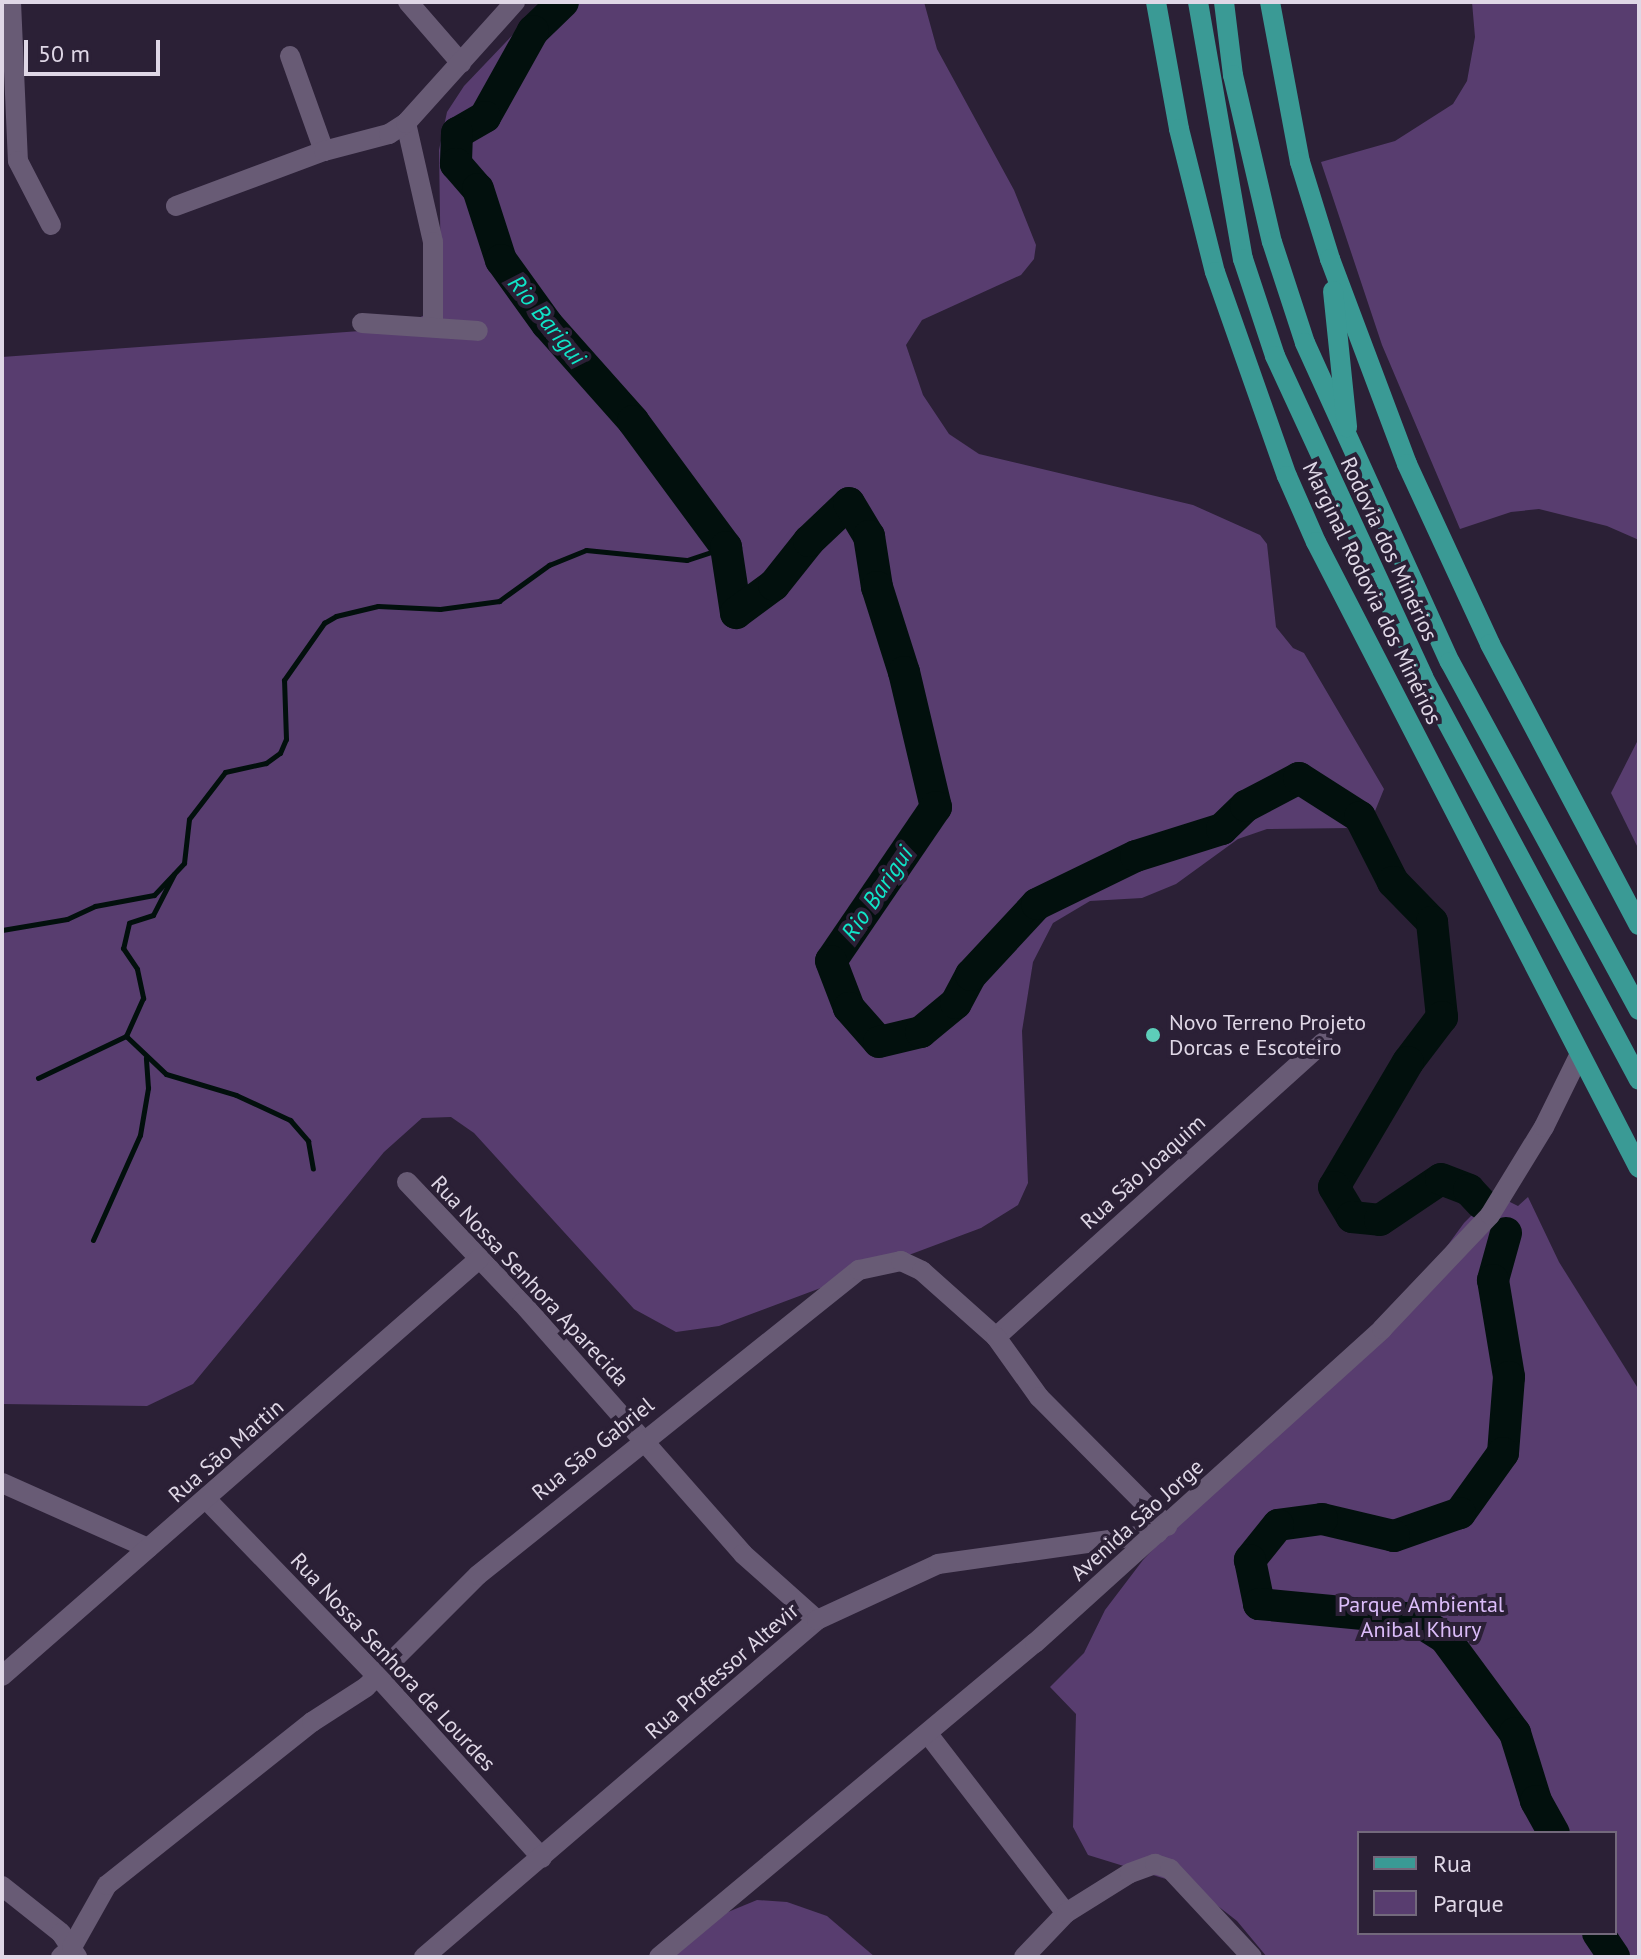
<!DOCTYPE html>
<meta charset="utf-8">
<style>
body{margin:0}
#map{position:relative;width:1641px;height:1959px;overflow:hidden;background:#2b2036;font-family:"PT Sans",sans-serif}
div>[style]{position:absolute}
.green>*{inset:0;background:#583d6f}
.stream>*{height:5px;margin:-2.5px;padding:0 2.5px;transform-origin:2.5px;border-radius:2.5px;background:#02100d}
.river>*{height:32px;margin:-16px;padding:0 16px;transform-origin:16px;border-radius:16px;background:#02100d}
.minor>*{height:20px;margin:-10px;padding:0 10px;transform-origin:10px;border-radius:10px;background:#685b75}
.major>*{height:20px;margin:-10px;padding:0 10px;transform-origin:10px;border-radius:10px;background:#3a9a95}
.dots>*{width:22px;height:22px;translate:-50% -50%;box-sizing:border-box;border:4px solid #2b2036;border-radius:50%}
span{translate:-50% -50%;white-space:nowrap;text-align:center;line-height:1.15;-webkit-text-stroke:8px #2b2036;paint-order:stroke}
.street-label{font-size:22px;color:#dfd7e6}
.poi-label{font-size:22px;color:#dfd7e6}
.left{translate:0 -50%;text-align:left}
.park-label{font-size:22px;color:#dbbcf9}
.water-label{font-size:24px;color:#10e5c8;font-style:italic}
.frame{position:absolute;inset:0;border:4px solid #dfd7e6;pointer-events:none}
.legend{position:absolute;left:1357px;top:1831px;width:260px;height:104px;box-sizing:border-box;background:#2b2036;border:2px solid #73697c;margin:0;padding:10px 14px;list-style:none;font-size:24px;color:#dfd7e6}
.legend li{display:flex;align-items:center;gap:16px;height:40px}
.legend b{width:40px;border:2px solid #73697c}
.scale{position:absolute;left:24px;top:40px;width:136px;height:36px;box-sizing:border-box;border:4px solid #dfd7e6;border-top:0;padding-left:10px;font-size:24px;line-height:28px;white-space:nowrap;color:#dfd7e6;-webkit-text-stroke:6px #2b2036;paint-order:stroke}
</style>
<div id="map">
<div class="green">
<div style="clip-path:polygon(544px 2px,924px 2px,937px 49px,1014px 190px,1036px 245px,1034px 259px,1021px 275px,922px 320px,906px 345px,923px 395px,949px 434px,979px 454px,1193px 505px,1260px 535px,1267px 544px,1276px 627px,1293px 648px,1304px 653px,1384px 789px,1373px 816px,1351px 828px,1267px 829px,1238px 839px,1176px 884px,1142px 898px,1090px 901px,1053px 923px,1033px 962px,1022px 1031px,1028px 1183px,1018px 1205px,981px 1228px,719px 1326px,676px 1332px,634px 1309px,474px 1133px,451px 1117px,422px 1118px,384px 1152px,193px 1384px,147px 1406px,2px 1404px,2px 357px,360px 331px,408px 324px,428px 313px,441px 279px,439px 150px,447px 112px,464px 86px)"></div>
<div style="clip-path:polygon(1472px 2px,1639px 2px,1639px 540px,1607px 526px,1539px 509px,1511px 512px,1460px 529px,1382px 345px,1321px 162px,1395px 141px,1453px 104px,1467px 81px,1475px 37px)"></div>
<div style="clip-path:polygon(1639px 738px,1639px 850px,1611px 793px)"></div>
<div style="clip-path:polygon(evenodd,1500px 1197px,1518px 1206px,1528px 1197px,1559px 1262px,1639px 1390px,1639px 1957px,1267px 1957px,1237px 1921px,1195px 1888px,1088px 1855px,1073px 1827px,1076px 1714px,1050px 1687px,1084px 1653px,1105px 1610px,1143px 1560px,1192px 1508px,1392px 1321px,1464px 1223px,1480px 1207px,1500px 1197px,1359px 1833px,1615px 1833px,1615px 1933px,1359px 1933px,1359px 1833px)"></div>
<div style="clip-path:polygon(757px 1900px,787px 1902px,827px 1916px,875px 1957px,661px 1957px,711px 1919px)"></div>
</div>
<div class="stream">
<div style="left:174px;top:874px;width:46px;rotate:117.1deg"></div>
<div style="left:153px;top:915px;width:25px;rotate:162deg"></div>
<div style="left:129px;top:923px;width:26px;rotate:103deg"></div>
<div style="left:123px;top:948px;width:25px;rotate:56deg"></div>
<div style="left:137px;top:969px;width:30px;rotate:78deg"></div>
<div style="left:143px;top:998px;width:42px;rotate:114.1deg"></div>
<div style="left:126px;top:1036px;width:55px;rotate:43.5deg"></div>
<div style="left:166px;top:1074px;width:73px;rotate:16.7deg"></div>
<div style="left:236px;top:1095px;width:60px;rotate:24.8deg"></div>
<div style="left:290px;top:1120px;width:28px;rotate:49deg"></div>
<div style="left:308px;top:1141px;width:28px;rotate:80deg"></div>
<div style="left:2px;top:930px;width:66px;rotate:-9.6deg"></div>
<div style="left:67px;top:919px;width:31px;rotate:-25deg"></div>
<div style="left:95px;top:906px;width:60px;rotate:-10.6deg"></div>
<div style="left:154px;top:895px;width:44px;rotate:-46.8deg"></div>
<div style="left:184px;top:863px;width:44px;rotate:-83.5deg"></div>
<div style="left:189px;top:819px;width:59px;rotate:-52.5deg"></div>
<div style="left:225px;top:772px;width:42px;rotate:-12.4deg"></div>
<div style="left:266px;top:763px;width:17px;rotate:-36deg"></div>
<div style="left:280px;top:753px;width:15px;rotate:-67deg"></div>
<div style="left:286px;top:739px;width:59px;rotate:-91.9deg"></div>
<div style="left:284px;top:680px;width:70px;rotate:-54.9deg"></div>
<div style="left:324px;top:623px;width:14px;rotate:-30deg"></div>
<div style="left:336px;top:616px;width:43px;rotate:-13.4deg"></div>
<div style="left:378px;top:606px;width:62px;rotate:2.8deg"></div>
<div style="left:440px;top:609px;width:60px;rotate:-7.7deg"></div>
<div style="left:499px;top:601px;width:62px;rotate:-35.8deg"></div>
<div style="left:549px;top:565px;width:40px;rotate:-22deg"></div>
<div style="left:586px;top:550px;width:101px;rotate:5.7deg"></div>
<div style="left:687px;top:560px;width:41px;rotate:-18.4deg"></div>
<div style="left:38px;top:1078px;width:98px;rotate:-25.5deg"></div>
<div style="left:93px;top:1240px;width:115px;rotate:-65.9deg"></div>
<div style="left:140px;top:1135px;width:48px;rotate:-80.3deg"></div>
<div style="left:148px;top:1088px;width:30px;rotate:-94deg"></div>
</div>
<div class="river">
<div style="left:563px;top:2px;width:42px;rotate:136deg"></div>
<div style="left:533px;top:31px;width:98px;rotate:119.2deg"></div>
<div style="left:485px;top:117px;width:32px;rotate:150deg"></div>
<div style="left:457px;top:133px;width:31px;rotate:92deg"></div>
<div style="left:456px;top:164px;width:33px;rotate:49deg"></div>
<div style="left:478px;top:189px;width:75px;rotate:72.1deg"></div>
<div style="left:501px;top:260px;width:79px;rotate:54.3deg"></div>
<div style="left:547px;top:324px;width:130px;rotate:48.4deg"></div>
<div style="left:633px;top:421px;width:157px;rotate:53.6deg"></div>
<div style="left:726px;top:547px;width:67px;rotate:81.4deg"></div>
<div style="left:736px;top:613px;width:47px;rotate:-36.4deg"></div>
<div style="left:774px;top:585px;width:56px;rotate:-51.5deg"></div>
<div style="left:809px;top:541px;width:55px;rotate:-43.5deg"></div>
<div style="left:849px;top:503px;width:39px;rotate:59deg"></div>
<div style="left:869px;top:536px;width:52px;rotate:81.1deg"></div>
<div style="left:877px;top:587px;width:89px;rotate:72.4deg"></div>
<div style="left:904px;top:672px;width:139px;rotate:76.7deg"></div>
<div style="left:936px;top:807px;width:186px;rotate:124.3deg"></div>
<div style="left:831px;top:961px;width:50px;rotate:69deg"></div>
<div style="left:849px;top:1008px;width:45px;rotate:48.6deg"></div>
<div style="left:879px;top:1042px;width:43px;rotate:-13.4deg"></div>
<div style="left:921px;top:1032px;width:45px;rotate:-39.6deg"></div>
<div style="left:956px;top:1003px;width:32px;rotate:-62deg"></div>
<div style="left:971px;top:975px;width:97px;rotate:-47.1deg"></div>
<div style="left:1037px;top:904px;width:110px;rotate:-25.9deg"></div>
<div style="left:1136px;top:856px;width:90px;rotate:-17.4deg"></div>
<div style="left:1222px;top:829px;width:33px;rotate:-44deg"></div>
<div style="left:1246px;top:806px;width:60px;rotate:-27.8deg"></div>
<div style="left:1299px;top:778px;width:72px;rotate:32.6deg"></div>
<div style="left:1360px;top:817px;width:73px;rotate:63.1deg"></div>
<div style="left:1393px;top:882px;width:56px;rotate:45.7deg"></div>
<div style="left:1432px;top:922px;width:96px;rotate:84deg"></div>
<div style="left:1442px;top:1017px;width:56px;rotate:127.1deg"></div>
<div style="left:1408px;top:1062px;width:145px;rotate:120.6deg"></div>
<div style="left:1334px;top:1187px;width:35px;rotate:59deg"></div>
<div style="left:1352px;top:1217px;width:28px;rotate:6deg"></div>
<div style="left:1380px;top:1220px;width:73px;rotate:-33.9deg"></div>
<div style="left:1441px;top:1179px;width:30px;rotate:21deg"></div>
<div style="left:1469px;top:1190px;width:18px;rotate:47deg"></div>
<div style="left:1506px;top:1233px;width:49px;rotate:105.5deg"></div>
<div style="left:1493px;top:1280px;width:98px;rotate:80.6deg"></div>
<div style="left:1509px;top:1377px;width:76px;rotate:94.5deg"></div>
<div style="left:1503px;top:1453px;width:74px;rotate:125.6deg"></div>
<div style="left:1460px;top:1513px;width:70px;rotate:160.8deg"></div>
<div style="left:1394px;top:1536px;width:74px;rotate:-166.7deg"></div>
<div style="left:1322px;top:1519px;width:44px;rotate:172.2deg"></div>
<div style="left:1278px;top:1525px;width:45px;rotate:128.7deg"></div>
<div style="left:1250px;top:1560px;width:45px;rotate:78.4deg"></div>
<div style="left:1259px;top:1604px;width:157px;rotate:5.5deg"></div>
<div style="left:1415px;top:1619px;width:36px;rotate:32deg"></div>
<div style="left:1445px;top:1638px;width:118px;rotate:53.6deg"></div>
<div style="left:1515px;top:1733px;width:71px;rotate:72.8deg"></div>
<div style="left:1536px;top:1801px;width:37px;rotate:61deg"></div>
<div style="left:1598px;top:1933px;width:29px;rotate:56deg"></div>
</div>
<div class="minor">
<div style="left:11px;top:2px;width:159px;rotate:87.5deg"></div>
<div style="left:18px;top:161px;width:72px;rotate:62.7deg"></div>
<div style="left:408px;top:2px;width:81px;rotate:49deg"></div>
<div style="left:290px;top:56px;width:101px;rotate:70.3deg"></div>
<div style="left:406px;top:123px;width:122px;rotate:77.2deg"></div>
<div style="left:433px;top:242px;width:85px;rotate:90deg"></div>
<div style="left:176px;top:206px;width:158px;rotate:-20.4deg"></div>
<div style="left:324px;top:151px;width:67px;rotate:-14.7deg"></div>
<div style="left:389px;top:134px;width:20px;rotate:-33deg"></div>
<div style="left:406px;top:123px;width:163px;rotate:-48deg"></div>
<div style="left:362px;top:323px;width:116px;rotate:3.9deg"></div>
<div style="left:407px;top:1182px;width:167px;rotate:46.5deg"></div>
<div style="left:522px;top:1303px;width:334px;rotate:48.6deg"></div>
<div style="left:743px;top:1554px;width:99px;rotate:41.7deg"></div>
<div style="left:996px;top:1337px;width:440px;rotate:-42deg"></div>
<div style="left:2px;top:1483px;width:160px;rotate:24deg"></div>
<div style="left:207px;top:1500px;width:246px;rotate:46deg"></div>
<div style="left:378px;top:1677px;width:244px;rotate:47.8deg"></div>
<div style="left:2px;top:1676px;width:634px;rotate:-41.16deg"></div>
<div style="left:928px;top:1734px;width:226px;rotate:52.4deg"></div>
<div style="left:2px;top:1886px;width:75px;rotate:38.5deg"></div>
<div style="left:61px;top:1933px;width:29px;rotate:56deg"></div>
<div style="left:61px;top:1957px;width:15px;rotate:-42deg"></div>
<div style="left:72px;top:1947px;width:71px;rotate:-60.6deg"></div>
<div style="left:107px;top:1885px;width:262px;rotate:-38.5deg"></div>
<div style="left:312px;top:1722px;width:64px;rotate:-32.9deg"></div>
<div style="left:366px;top:1687px;width:158px;rotate:-45deg"></div>
<div style="left:478px;top:1575px;width:488px;rotate:-38.7deg"></div>
<div style="left:859px;top:1270px;width:43px;rotate:-12.1deg"></div>
<div style="left:901px;top:1261px;width:23px;rotate:25deg"></div>
<div style="left:922px;top:1271px;width:99px;rotate:41.7deg"></div>
<div style="left:996px;top:1337px;width:74px;rotate:54.4deg"></div>
<div style="left:1039px;top:1397px;width:182px;rotate:45.2deg"></div>
<div style="left:424px;top:1957px;width:518px;rotate:-40.61deg"></div>
<div style="left:817px;top:1620px;width:133px;rotate:-24.8deg"></div>
<div style="left:938px;top:1564px;width:222px;rotate:-8deg"></div>
<div style="left:659px;top:1957px;width:490px;rotate:-39.9deg"></div>
<div style="left:1035px;top:1643px;width:468px;rotate:-42.1deg"></div>
<div style="left:1382px;top:1329px;width:157px;rotate:-46.5deg"></div>
<div style="left:1490px;top:1215px;width:103px;rotate:-58.5deg"></div>
<div style="left:1544px;top:1127px;width:77px;rotate:-63.8deg"></div>
<div style="left:1024px;top:1957px;width:61px;rotate:-46.3deg"></div>
<div style="left:1066px;top:1913px;width:75px;rotate:-32deg"></div>
<div style="left:1130px;top:1873px;width:27px;rotate:-20deg"></div>
<div style="left:1155px;top:1864px;width:16px;rotate:18deg"></div>
<div style="left:1170px;top:1869px;width:120px;rotate:47deg"></div>
</div>
<div class="major">
<div style="left:1156px;top:2px;width:129px;rotate:79.7deg"></div>
<div style="left:1179px;top:129px;width:147px;rotate:75.9deg"></div>
<div style="left:1215px;top:272px;width:216px;rotate:70.6deg"></div>
<div style="left:1287px;top:476px;width:72px;rotate:66.3deg"></div>
<div style="left:1316px;top:542px;width:704px;rotate:62.71deg"></div>
<div style="left:1198px;top:2px;width:261px;rotate:80.1deg"></div>
<div style="left:1243px;top:259px;width:102px;rotate:71.7deg"></div>
<div style="left:1275px;top:356px;width:353px;rotate:65.2deg"></div>
<div style="left:1423px;top:677px;width:457px;rotate:61.8deg"></div>
<div style="left:1224px;top:2px;width:74px;rotate:83deg"></div>
<div style="left:1233px;top:75px;width:171px;rotate:76.9deg"></div>
<div style="left:1272px;top:242px;width:106px;rotate:71.9deg"></div>
<div style="left:1305px;top:343px;width:350px;rotate:65.6deg"></div>
<div style="left:1450px;top:662px;width:396px;rotate:61.5deg"></div>
<div style="left:1270px;top:2px;width:163px;rotate:79.4deg"></div>
<div style="left:1300px;top:162px;width:102px;rotate:72.8deg"></div>
<div style="left:1330px;top:259px;width:219px;rotate:69.4deg"></div>
<div style="left:1407px;top:464px;width:198px;rotate:65.2deg"></div>
<div style="left:1490px;top:644px;width:318px;rotate:62.1deg"></div>
<div style="left:1333px;top:291px;width:137px;rotate:84.1deg"></div>
</div>
<div class="dots">
<div style="left:1153px;top:1035px;background:#5dceb9"></div>
</div>
<div class="street-label">
<span style="left:1389px;top:549px;rotate:65deg">Rodovia dos Minérios</span>
<span style="left:1372px;top:593px;rotate:64deg">Marginal Rodovia dos Minérios</span>
<span style="left:1143px;top:1172px;rotate:-42deg">Rua São Joaquim</span>
<span style="left:530px;top:1281px;rotate:47deg">Rua Nossa Senhora Aparecida</span>
<span style="left:593px;top:1449px;rotate:-39deg">Rua São Gabriel</span>
<span style="left:226px;top:1451px;rotate:-41deg">Rua São Martin</span>
<span style="left:1137px;top:1520px;rotate:-42deg">Avenida São Jorge</span>
<span style="left:393px;top:1662px;rotate:47deg">Rua Nossa Senhora de Lourdes</span>
<span style="left:722px;top:1671px;rotate:-41deg">Rua Professor Altevir</span>
</div>
<div class="poi-label">
<span class="left" style="left:1169px;top:1035px">Novo Terreno Projeto<br>Dorcas e Escoteiro</span>
</div>
<div class="park-label">
<span style="left:1421px;top:1617px">Parque Ambiental<br>Anibal Khury</span>
</div>
<div class="water-label">
<span style="left:547px;top:320px;rotate:51deg">Rio Barigui</span>
<span style="left:877px;top:893px;rotate:-56deg">Rio Barigui</span>
</div>
<div class="frame"></div>
<ul class="legend">
<li><b style="height:10px;background:#3a9a95"></b>Rua</li>
<li><b style="height:22px;background:#583d6f"></b>Parque</li>
</ul>
<div class="scale">50 m</div>
</div>
